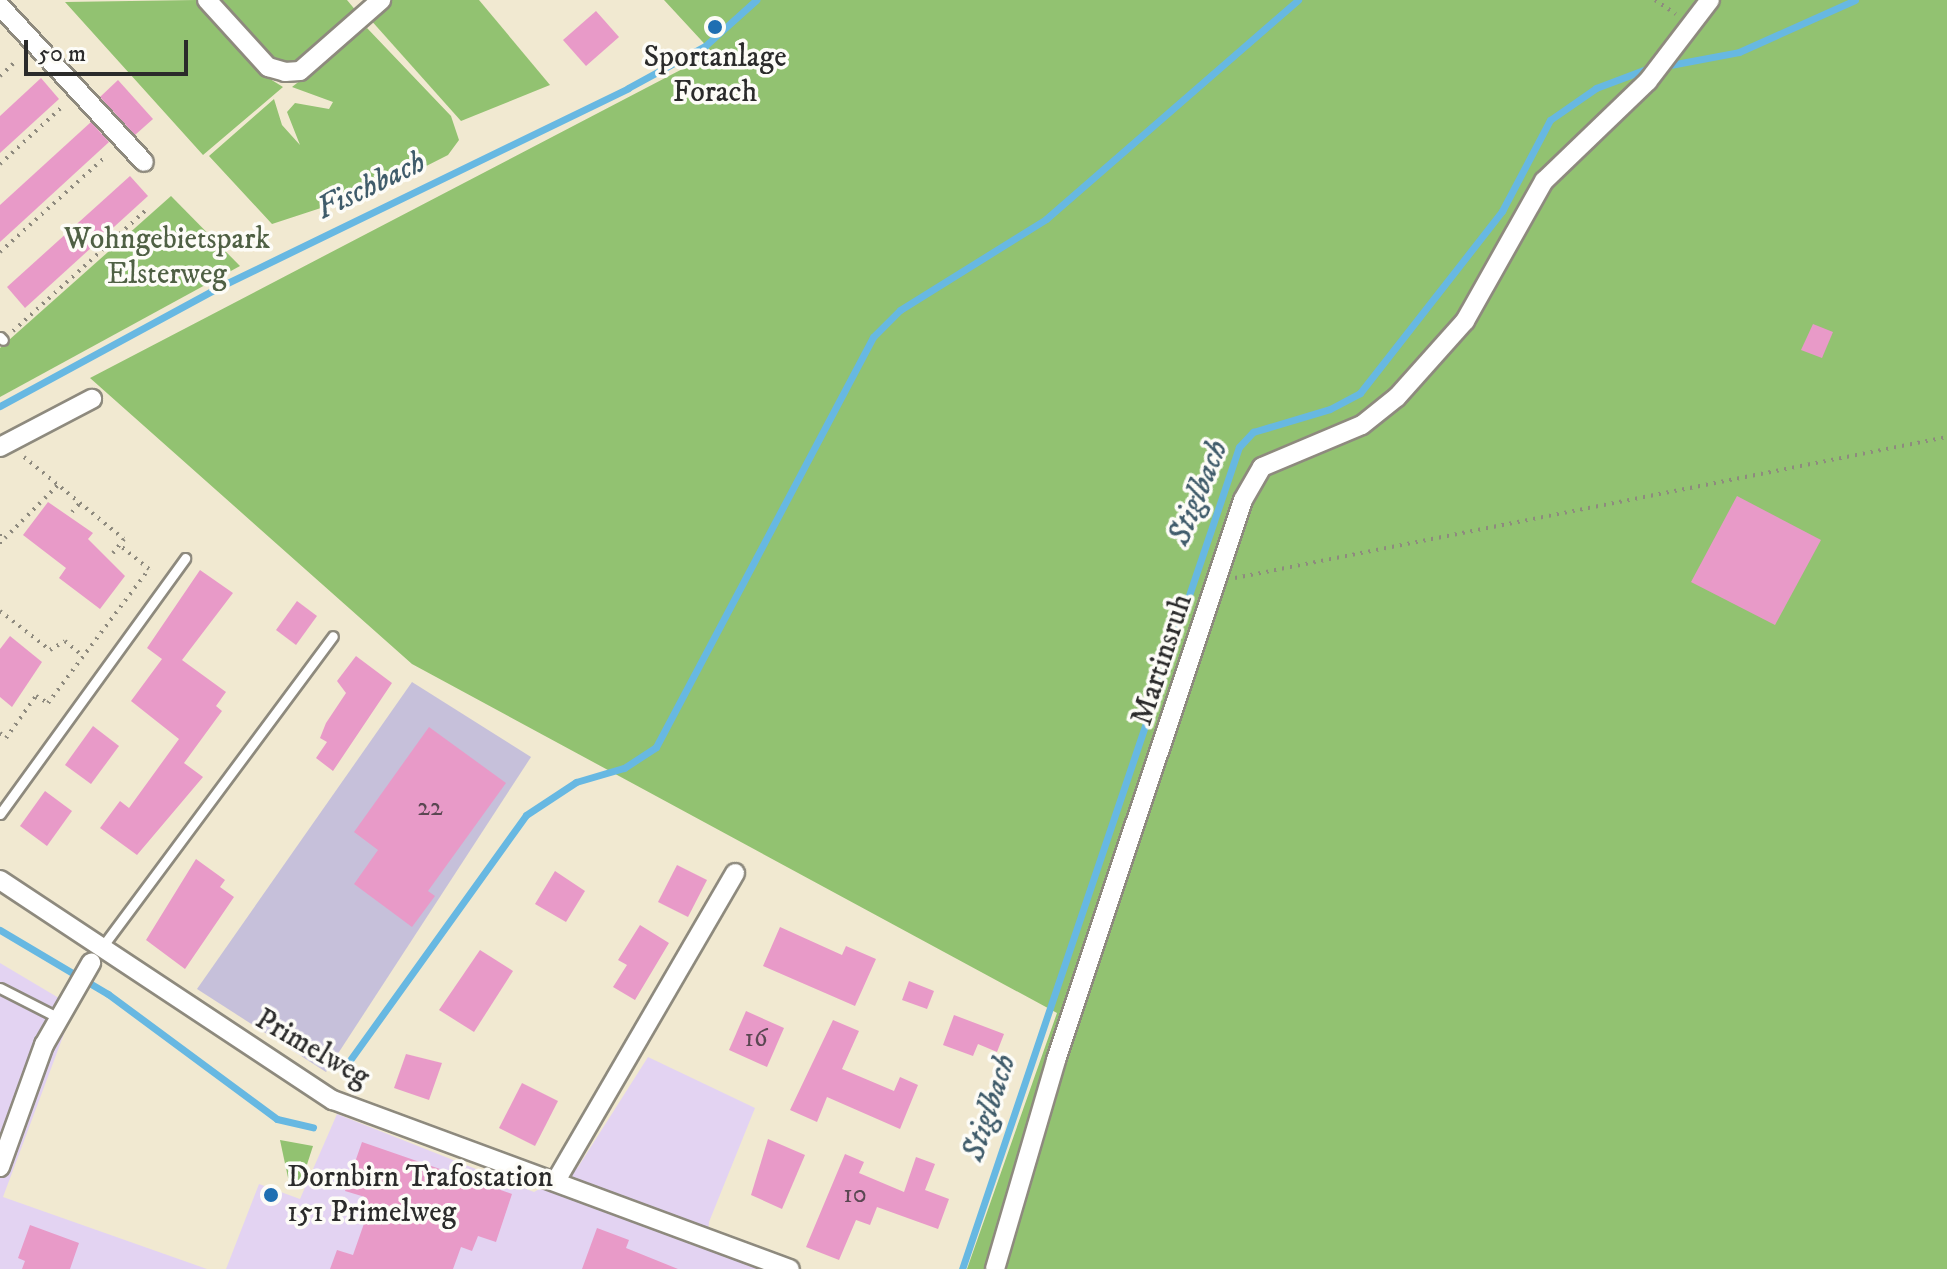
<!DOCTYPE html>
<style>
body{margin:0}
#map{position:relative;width:1947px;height:1269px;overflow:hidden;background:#f1e9d1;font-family:"IM FELL DW Pica",serif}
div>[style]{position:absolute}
.built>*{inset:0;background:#e3d3f2}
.industrial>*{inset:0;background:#c6c0da}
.green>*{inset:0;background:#92c271}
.stream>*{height:7px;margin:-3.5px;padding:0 3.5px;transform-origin:3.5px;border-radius:3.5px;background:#67b8e2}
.building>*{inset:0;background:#e89ac8}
.path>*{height:4px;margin-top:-2px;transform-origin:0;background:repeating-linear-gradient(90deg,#8e8a7e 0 2px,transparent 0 8px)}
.roads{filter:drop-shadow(2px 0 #8e8a7e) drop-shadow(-2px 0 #8e8a7e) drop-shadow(0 2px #8e8a7e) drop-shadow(0 -2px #8e8a7e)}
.service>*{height:9px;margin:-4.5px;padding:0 4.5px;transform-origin:4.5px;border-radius:4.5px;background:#fff}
.minor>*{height:18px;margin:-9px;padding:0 9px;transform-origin:9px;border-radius:9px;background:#fff}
.dots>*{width:22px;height:22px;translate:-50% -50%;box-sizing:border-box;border:4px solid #fdfcf7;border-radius:50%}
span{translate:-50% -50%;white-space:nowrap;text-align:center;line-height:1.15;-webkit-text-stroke:7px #fdfcf7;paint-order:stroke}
.number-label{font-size:26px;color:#5a4752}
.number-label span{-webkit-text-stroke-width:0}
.poi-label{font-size:30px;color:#2b2b2b}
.left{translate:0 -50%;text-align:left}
.park-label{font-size:30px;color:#4f6044}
.street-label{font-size:30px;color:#2b2b2b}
.water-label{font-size:32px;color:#405c6b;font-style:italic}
.scale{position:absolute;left:24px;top:40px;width:164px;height:36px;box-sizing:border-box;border:4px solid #2b2b2b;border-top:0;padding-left:10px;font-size:24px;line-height:28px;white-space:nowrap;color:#2b2b2b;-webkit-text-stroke:6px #fdfcf7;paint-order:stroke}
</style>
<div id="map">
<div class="built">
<div style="clip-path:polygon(0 963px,74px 1007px,3px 1197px,207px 1269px,0 1269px)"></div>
<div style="clip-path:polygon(648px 1057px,755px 1108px,709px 1222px,707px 1246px,766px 1269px,226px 1269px,259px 1184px,300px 1199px,337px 1114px,534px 1192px,578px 1167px)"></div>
</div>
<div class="industrial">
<div style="clip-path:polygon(412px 682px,531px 757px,326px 1072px,197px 989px)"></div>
</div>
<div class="green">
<div style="clip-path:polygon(196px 0,262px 74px,283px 87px,203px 155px,65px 2px)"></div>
<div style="clip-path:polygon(215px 0,347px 0,357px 12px,300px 63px,279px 63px)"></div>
<div style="clip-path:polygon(391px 0,479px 0,550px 85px,461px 121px,369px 18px)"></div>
<div style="clip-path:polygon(664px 0,1947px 0,1947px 1269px,967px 1269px,1057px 1013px,412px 664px,90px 378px,713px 53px)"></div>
<div style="clip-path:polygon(367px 28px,451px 116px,459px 140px,448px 155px,385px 187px,272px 224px,209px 156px,274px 99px,282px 125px,300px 145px,287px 112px,295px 103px,329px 109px,333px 102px,292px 87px)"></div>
<div style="clip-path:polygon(171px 196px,240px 266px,0 397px,0 348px)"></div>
<div style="clip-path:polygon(280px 1140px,313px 1146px,301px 1183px,290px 1187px)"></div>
</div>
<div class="stream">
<div style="left:1665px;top:66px;width:75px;rotate:-10.7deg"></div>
<div style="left:1739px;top:52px;width:127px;rotate:-24.1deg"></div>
<div style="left:0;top:406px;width:247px;rotate:-28.5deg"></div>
<div style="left:217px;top:288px;width:457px;rotate:-25.9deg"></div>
<div style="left:628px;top:88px;width:88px;rotate:-28.6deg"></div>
<div style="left:705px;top:46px;width:69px;rotate:-42deg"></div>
<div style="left:0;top:930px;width:126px;rotate:30.7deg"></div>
<div style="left:108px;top:994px;width:210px;rotate:36.5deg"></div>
<div style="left:277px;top:1119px;width:37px;rotate:13deg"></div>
<div style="left:345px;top:1067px;width:310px;rotate:-54.3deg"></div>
<div style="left:526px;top:815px;width:60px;rotate:-33.4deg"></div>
<div style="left:576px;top:782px;width:50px;rotate:-16.3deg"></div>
<div style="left:624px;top:768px;width:38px;rotate:-33deg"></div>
<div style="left:656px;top:747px;width:464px;rotate:-62.1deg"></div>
<div style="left:873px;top:337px;width:38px;rotate:-45deg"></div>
<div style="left:900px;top:310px;width:172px;rotate:-31.9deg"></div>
<div style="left:1046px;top:219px;width:334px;rotate:-41deg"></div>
<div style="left:962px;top:1269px;width:867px;rotate:-71.38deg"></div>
<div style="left:1239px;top:447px;width:21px;rotate:-47deg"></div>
<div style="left:1253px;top:432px;width:80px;rotate:-16.6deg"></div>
<div style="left:1330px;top:409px;width:34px;rotate:-28deg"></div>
<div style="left:1360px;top:393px;width:231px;rotate:-52deg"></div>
<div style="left:1502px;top:211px;width:103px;rotate:-62.2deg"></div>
<div style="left:1550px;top:120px;width:56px;rotate:-34.8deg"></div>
<div style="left:1596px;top:88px;width:60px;rotate:-20.6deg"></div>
</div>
<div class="building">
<div style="clip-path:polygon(596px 11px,619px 37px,586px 66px,563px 40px)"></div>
<div style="clip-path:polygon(41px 78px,59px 99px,0 153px,0 116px)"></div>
<div style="clip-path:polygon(118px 80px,153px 119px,135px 135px,100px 97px)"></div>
<div style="clip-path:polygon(91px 122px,109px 142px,0 242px,0 205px)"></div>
<div style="clip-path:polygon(130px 176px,148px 196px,25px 308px,7px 287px)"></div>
<div style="clip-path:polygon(1813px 324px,1833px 332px,1822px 358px,1801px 350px)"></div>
<div style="clip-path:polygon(1737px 496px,1821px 540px,1775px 625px,1691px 582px)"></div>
<div style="clip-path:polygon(48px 502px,93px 533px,88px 539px,125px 576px,100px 609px,59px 578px,66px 568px,23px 535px)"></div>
<div style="clip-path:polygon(200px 570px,233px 593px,182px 660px,226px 692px,216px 706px,222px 711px,184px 763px,203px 777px,137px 855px,100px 828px,120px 801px,129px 808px,179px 739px,131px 701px,162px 659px,147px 648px)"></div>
<div style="clip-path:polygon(297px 601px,317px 616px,296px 645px,276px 630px)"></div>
<div style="clip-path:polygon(10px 636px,42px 662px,12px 707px,0 697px,0 649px)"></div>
<div style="clip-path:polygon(356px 656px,392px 683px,333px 771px,316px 758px,327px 742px,320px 738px,326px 723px,346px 693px,337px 681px)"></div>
<div style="clip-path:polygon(93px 726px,119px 746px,91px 784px,65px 765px)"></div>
<div style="clip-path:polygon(429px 727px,506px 783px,428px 891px,435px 896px,412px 927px,354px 884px,378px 850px,354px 832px)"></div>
<div style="clip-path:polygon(45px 791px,72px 811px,47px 846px,20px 826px)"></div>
<div style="clip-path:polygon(196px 859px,225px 880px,220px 887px,234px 897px,185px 969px,146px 940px)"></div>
<div style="clip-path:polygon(677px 865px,707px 880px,688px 917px,658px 902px)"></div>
<div style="clip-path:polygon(555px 871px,585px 891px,566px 922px,535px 904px)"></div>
<div style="clip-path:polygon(640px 925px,669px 943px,635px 1000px,613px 987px,627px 965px,618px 960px)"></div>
<div style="clip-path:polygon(780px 927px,842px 955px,846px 946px,876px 959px,855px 1006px,763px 966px)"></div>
<div style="clip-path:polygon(480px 950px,513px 971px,474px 1032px,439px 1010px)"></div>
<div style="clip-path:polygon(909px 981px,934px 991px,927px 1009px,902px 1000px)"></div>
<div style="clip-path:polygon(746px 1011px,784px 1028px,767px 1067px,729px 1050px)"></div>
<div style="clip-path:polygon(954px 1015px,1004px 1034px,997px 1052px,978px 1044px,973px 1056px,943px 1045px)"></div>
<div style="clip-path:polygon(833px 1020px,859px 1031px,842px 1069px,894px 1091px,900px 1077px,918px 1085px,900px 1129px,827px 1097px,817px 1122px,790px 1110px)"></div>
<div style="clip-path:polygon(406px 1054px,442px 1063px,429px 1100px,394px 1088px)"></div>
<div style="clip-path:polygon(522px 1083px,558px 1101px,535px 1146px,499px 1128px)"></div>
<div style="clip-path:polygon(768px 1139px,805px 1155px,782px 1209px,751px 1195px)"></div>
<div style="clip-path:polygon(362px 1142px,512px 1194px,496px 1242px,478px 1236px,472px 1251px,461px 1247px,453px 1269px,330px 1269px,337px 1250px,353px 1255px,367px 1215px,360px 1212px,365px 1197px,345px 1191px)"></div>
<div style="clip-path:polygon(845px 1154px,864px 1162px,859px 1173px,904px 1192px,916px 1157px,935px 1164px,925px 1190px,949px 1199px,938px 1229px,877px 1207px,870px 1225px,856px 1220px,839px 1260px,806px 1247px)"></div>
<div style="clip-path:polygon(30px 1225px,79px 1243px,70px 1269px,22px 1269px,25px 1261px,18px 1258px)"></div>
<div style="clip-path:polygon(597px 1228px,629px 1240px,626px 1248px,678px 1269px,582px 1269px)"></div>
</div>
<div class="path">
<div style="left:1655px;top:0;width:25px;rotate:34deg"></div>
<div style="left:0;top:76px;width:22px;rotate:-43deg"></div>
<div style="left:0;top:164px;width:86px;rotate:-42.6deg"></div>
<div style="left:0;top:252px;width:140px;rotate:-42.1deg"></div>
<div style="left:13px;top:331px;width:181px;rotate:-42.3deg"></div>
<div style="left:24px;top:457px;width:129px;rotate:39.4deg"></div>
<div style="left:124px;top:539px;width:18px;rotate:128deg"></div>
<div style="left:72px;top:512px;width:12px;rotate:-48deg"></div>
<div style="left:0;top:534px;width:10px;rotate:90deg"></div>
<div style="left:5px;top:538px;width:75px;rotate:-45deg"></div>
<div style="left:1235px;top:578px;width:726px;rotate:-11.2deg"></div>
<div style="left:0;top:611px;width:63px;rotate:38deg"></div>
<div style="left:50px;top:650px;width:17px;rotate:-31deg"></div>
<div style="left:65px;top:641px;width:23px;rotate:40deg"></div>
<div style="left:0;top:733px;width:8px;rotate:40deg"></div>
<div style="left:6px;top:738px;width:52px;rotate:-54.5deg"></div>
<div style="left:36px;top:696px;width:14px;rotate:30deg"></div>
<div style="left:48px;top:703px;width:168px;rotate:-53deg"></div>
<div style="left:149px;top:569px;width:38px;rotate:-141deg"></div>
</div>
<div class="roads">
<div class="service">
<div style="left:0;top:337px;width:4px;rotate:45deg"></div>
<div style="left:0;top:814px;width:316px;rotate:-54.1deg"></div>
<div style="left:102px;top:947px;width:387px;rotate:-53.4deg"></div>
<div style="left:0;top:988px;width:64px;rotate:27deg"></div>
</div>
<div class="minor">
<div style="left:207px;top:0;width:91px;rotate:47.7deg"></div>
<div style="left:268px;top:67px;width:18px;rotate:16deg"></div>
<div style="left:285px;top:72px;width:15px;rotate:-4deg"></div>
<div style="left:300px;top:71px;width:108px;rotate:-41.2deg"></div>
<div style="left:0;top:6px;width:212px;rotate:47.3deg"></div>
<div style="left:0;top:447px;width:104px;rotate:-27.6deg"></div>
<div style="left:0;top:880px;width:399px;rotate:33.5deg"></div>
<div style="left:333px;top:1100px;width:487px;rotate:20.3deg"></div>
<div style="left:0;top:1167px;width:130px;rotate:-70.2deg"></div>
<div style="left:44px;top:1045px;width:95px;rotate:-60.2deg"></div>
<div style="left:557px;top:1179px;width:354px;rotate:-59.8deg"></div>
<div style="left:995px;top:1269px;width:218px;rotate:-73.7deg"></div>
<div style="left:1056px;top:1060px;width:590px;rotate:-71.53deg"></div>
<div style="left:1243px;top:500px;width:38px;rotate:-60deg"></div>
<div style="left:1262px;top:467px;width:108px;rotate:-22.8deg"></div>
<div style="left:1362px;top:425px;width:45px;rotate:-38.7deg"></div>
<div style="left:1397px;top:397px;width:102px;rotate:-48.2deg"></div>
<div style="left:1465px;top:321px;width:161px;rotate:-60.6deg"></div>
<div style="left:1544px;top:181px;width:144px;rotate:-43.9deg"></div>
<div style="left:1648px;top:81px;width:102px;rotate:-52.6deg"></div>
</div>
</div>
<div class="dots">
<div style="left:715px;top:27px;background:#1f6fb2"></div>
<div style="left:271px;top:1195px;background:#1f6fb2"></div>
</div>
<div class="number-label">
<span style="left:430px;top:808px">22</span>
<span style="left:756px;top:1039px">16</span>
<span style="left:855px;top:1195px">10</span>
</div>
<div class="poi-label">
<span style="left:715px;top:75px">Sportanlage<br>Forach</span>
<span class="left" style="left:287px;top:1195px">Dornbirn Trafostation<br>151 Primelweg</span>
</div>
<div class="park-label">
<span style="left:167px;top:257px">Wohngebietspark<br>Elsterweg</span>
</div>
<div class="street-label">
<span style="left:1163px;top:660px;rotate:-72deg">Martinsruh</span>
<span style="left:312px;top:1049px;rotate:30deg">Primelweg</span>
</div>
<div class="water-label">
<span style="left:371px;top:186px;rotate:-26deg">Fischbach</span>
<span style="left:1199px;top:493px;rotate:-68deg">Stiglbach</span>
<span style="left:990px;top:1108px;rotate:-72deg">Stiglbach</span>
</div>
<div class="scale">50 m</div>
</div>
